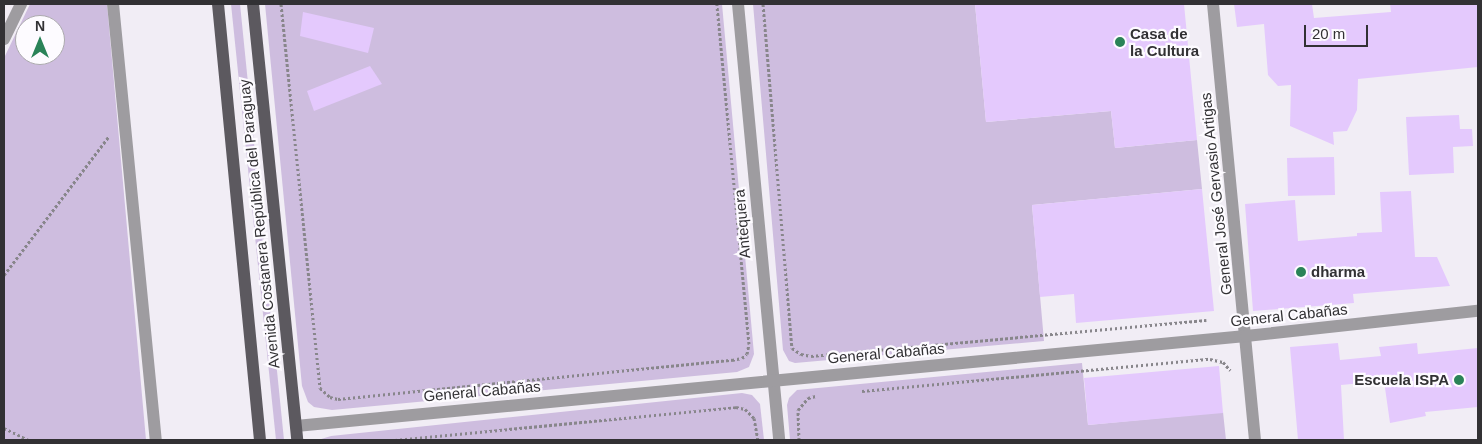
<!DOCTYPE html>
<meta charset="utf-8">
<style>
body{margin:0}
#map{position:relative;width:1482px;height:444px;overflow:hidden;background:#f1edf5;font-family:Arial,sans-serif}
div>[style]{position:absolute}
.green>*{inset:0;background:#cebddf}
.building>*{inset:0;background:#e4c9fd}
.path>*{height:3px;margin-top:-1.5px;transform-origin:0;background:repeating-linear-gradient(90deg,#88868b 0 2.5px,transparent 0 5px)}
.minor>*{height:12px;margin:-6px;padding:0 6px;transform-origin:6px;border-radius:6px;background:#9e9ca0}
.major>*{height:12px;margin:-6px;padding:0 6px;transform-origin:6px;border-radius:6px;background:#5c595f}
.dots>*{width:14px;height:14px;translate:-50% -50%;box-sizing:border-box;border:2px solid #fdfbff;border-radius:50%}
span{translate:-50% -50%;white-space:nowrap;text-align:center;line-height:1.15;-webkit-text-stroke:4.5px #fdfbff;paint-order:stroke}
.poi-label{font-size:15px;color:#323134;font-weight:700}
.left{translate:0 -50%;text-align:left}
.right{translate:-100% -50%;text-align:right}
.street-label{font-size:15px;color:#323134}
.frame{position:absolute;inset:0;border:5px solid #323134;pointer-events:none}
.north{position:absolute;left:15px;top:15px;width:50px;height:50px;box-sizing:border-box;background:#fdfbff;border:1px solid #acaaae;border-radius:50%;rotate:0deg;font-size:14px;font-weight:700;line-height:20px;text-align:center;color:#323134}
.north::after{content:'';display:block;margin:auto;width:18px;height:22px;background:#2a8358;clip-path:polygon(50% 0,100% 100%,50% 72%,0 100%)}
.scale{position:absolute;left:1304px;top:25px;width:64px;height:22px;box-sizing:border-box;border:2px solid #323134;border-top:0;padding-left:6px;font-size:15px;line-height:18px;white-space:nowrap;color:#323134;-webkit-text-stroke:4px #fdfbff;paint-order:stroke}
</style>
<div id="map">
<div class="green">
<div style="clip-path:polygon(evenodd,30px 4px,107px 4px,146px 440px,4px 440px,4px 58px,30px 4px,25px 25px,55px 25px,55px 55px,25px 55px,25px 25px)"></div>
<div style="clip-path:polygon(231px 4px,240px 4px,284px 440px,276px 440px)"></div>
<div style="clip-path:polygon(265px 4px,722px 4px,754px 354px,749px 367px,737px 372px,332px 410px,314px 407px,308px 402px,302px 386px)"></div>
<div style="clip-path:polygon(753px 4px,975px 4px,986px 122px,1111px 111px,1115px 148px,1197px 140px,1202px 189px,1032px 205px,1044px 341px,795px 363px,789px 361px,783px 350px)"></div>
<div style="clip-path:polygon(1082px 363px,1088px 425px,1223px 412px,1226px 440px,790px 440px,787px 405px,789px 398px,797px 390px)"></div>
<div style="clip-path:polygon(742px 393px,752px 395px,760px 404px,764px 440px,318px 440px,331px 436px)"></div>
</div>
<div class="building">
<div style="clip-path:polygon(975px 4px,1184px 4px,1197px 140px,1115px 148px,1111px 111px,986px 122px)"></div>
<div style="clip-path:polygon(1234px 4px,1312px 4px,1314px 18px,1391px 12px,1390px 4px,1478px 4px,1478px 67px,1358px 79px,1357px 110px,1347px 131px,1333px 132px,1334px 145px,1290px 126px,1291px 85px,1278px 86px,1268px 75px,1264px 24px,1237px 27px)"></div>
<div style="clip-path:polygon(303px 12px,374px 28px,368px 53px,300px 36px)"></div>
<div style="clip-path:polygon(370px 66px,382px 84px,314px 111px,307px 91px)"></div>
<div style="clip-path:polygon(1459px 115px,1460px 129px,1472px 129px,1473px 146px,1453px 147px,1454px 173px,1409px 175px,1406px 117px)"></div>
<div style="clip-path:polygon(1334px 157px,1335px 195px,1288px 196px,1287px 158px)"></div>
<div style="clip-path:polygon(1202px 189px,1214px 311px,1076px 323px,1074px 294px,1040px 297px,1032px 205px)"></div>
<div style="clip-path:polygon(1411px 191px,1415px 257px,1437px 257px,1450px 286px,1353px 294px,1354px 303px,1253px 311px,1245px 204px,1295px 200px,1298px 241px,1357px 236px,1357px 233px,1382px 232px,1380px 192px)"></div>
<div style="clip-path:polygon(1338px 343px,1340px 360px,1381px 356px,1379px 347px,1417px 343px,1418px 354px,1478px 348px,1478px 407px,1425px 412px,1426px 416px,1390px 423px,1384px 381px,1341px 385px,1344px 440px,1298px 440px,1290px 347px)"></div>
<div style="clip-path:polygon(1219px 366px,1223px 413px,1088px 425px,1084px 378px)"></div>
</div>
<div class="path">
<div style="left:281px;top:4px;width:386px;rotate:84.2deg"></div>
<div style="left:320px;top:388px;width:13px;rotate:42deg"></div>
<div style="left:330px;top:397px;width:8px;rotate:14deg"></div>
<div style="left:338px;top:399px;width:396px;rotate:-5.7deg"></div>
<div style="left:732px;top:360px;width:10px;rotate:-11deg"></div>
<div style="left:742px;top:358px;width:6px;rotate:-39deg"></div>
<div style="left:747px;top:354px;width:10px;rotate:-79deg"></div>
<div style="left:749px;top:344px;width:342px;rotate:-95.4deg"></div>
<div style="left:763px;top:4px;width:345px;rotate:85.2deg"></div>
<div style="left:792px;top:348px;width:11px;rotate:34deg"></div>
<div style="left:801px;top:354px;width:10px;rotate:11deg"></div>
<div style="left:811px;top:356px;width:397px;rotate:-5.2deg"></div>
<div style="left:4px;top:275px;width:174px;rotate:-52.9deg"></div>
<div style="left:862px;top:391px;width:349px;rotate:-5.3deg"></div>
<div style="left:1210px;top:359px;width:13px;rotate:13deg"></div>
<div style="left:1223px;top:362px;width:11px;rotate:49deg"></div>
<div style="left:4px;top:428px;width:28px;rotate:26deg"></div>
<div style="left:395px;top:440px;width:343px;rotate:-5.5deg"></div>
<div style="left:736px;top:407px;width:9px;rotate:13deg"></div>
<div style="left:745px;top:409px;width:13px;rotate:45deg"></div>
<div style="left:754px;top:418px;width:22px;rotate:80deg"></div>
<div style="left:799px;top:440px;width:30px;rotate:-92deg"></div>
<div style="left:798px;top:410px;width:16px;rotate:-50deg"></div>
<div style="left:808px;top:398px;width:8px;rotate:-14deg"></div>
</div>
<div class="minor">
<div style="left:113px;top:4px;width:438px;rotate:84.4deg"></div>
<div style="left:738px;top:4px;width:438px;rotate:84.6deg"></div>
<div style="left:1213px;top:4px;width:438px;rotate:84.5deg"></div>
<div style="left:4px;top:39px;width:39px;rotate:-64deg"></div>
<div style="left:296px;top:426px;width:954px;rotate:-5.41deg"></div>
<div style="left:1246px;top:336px;width:233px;rotate:-6.2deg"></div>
</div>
<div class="major">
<div style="left:218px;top:4px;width:438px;rotate:84.5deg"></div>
<div style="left:253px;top:4px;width:438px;rotate:84.2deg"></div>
</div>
<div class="dots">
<div style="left:1120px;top:42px;background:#2a8358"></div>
<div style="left:1301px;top:272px;background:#2a8358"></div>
<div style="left:1459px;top:380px;background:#2a8358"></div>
</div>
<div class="poi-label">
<span class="left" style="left:1130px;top:42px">Casa de<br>la Cultura</span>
<span class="left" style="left:1311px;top:272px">dharma</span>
<span class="right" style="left:1449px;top:380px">Escuela ISPA</span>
</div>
<div class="street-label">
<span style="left:1216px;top:194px;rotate:-96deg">General José Gervasio Artigas</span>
<span style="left:259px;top:224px;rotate:-96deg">Avenida Costanera República del Paraguay</span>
<span style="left:742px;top:224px;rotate:-95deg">Antequera</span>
<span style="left:1289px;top:315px;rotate:-6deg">General Cabañas</span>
<span style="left:886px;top:353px;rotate:-5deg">General Cabañas</span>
<span style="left:482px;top:391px;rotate:-5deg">General Cabañas</span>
</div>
<div class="frame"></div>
<div class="north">N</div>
<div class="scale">20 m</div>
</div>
